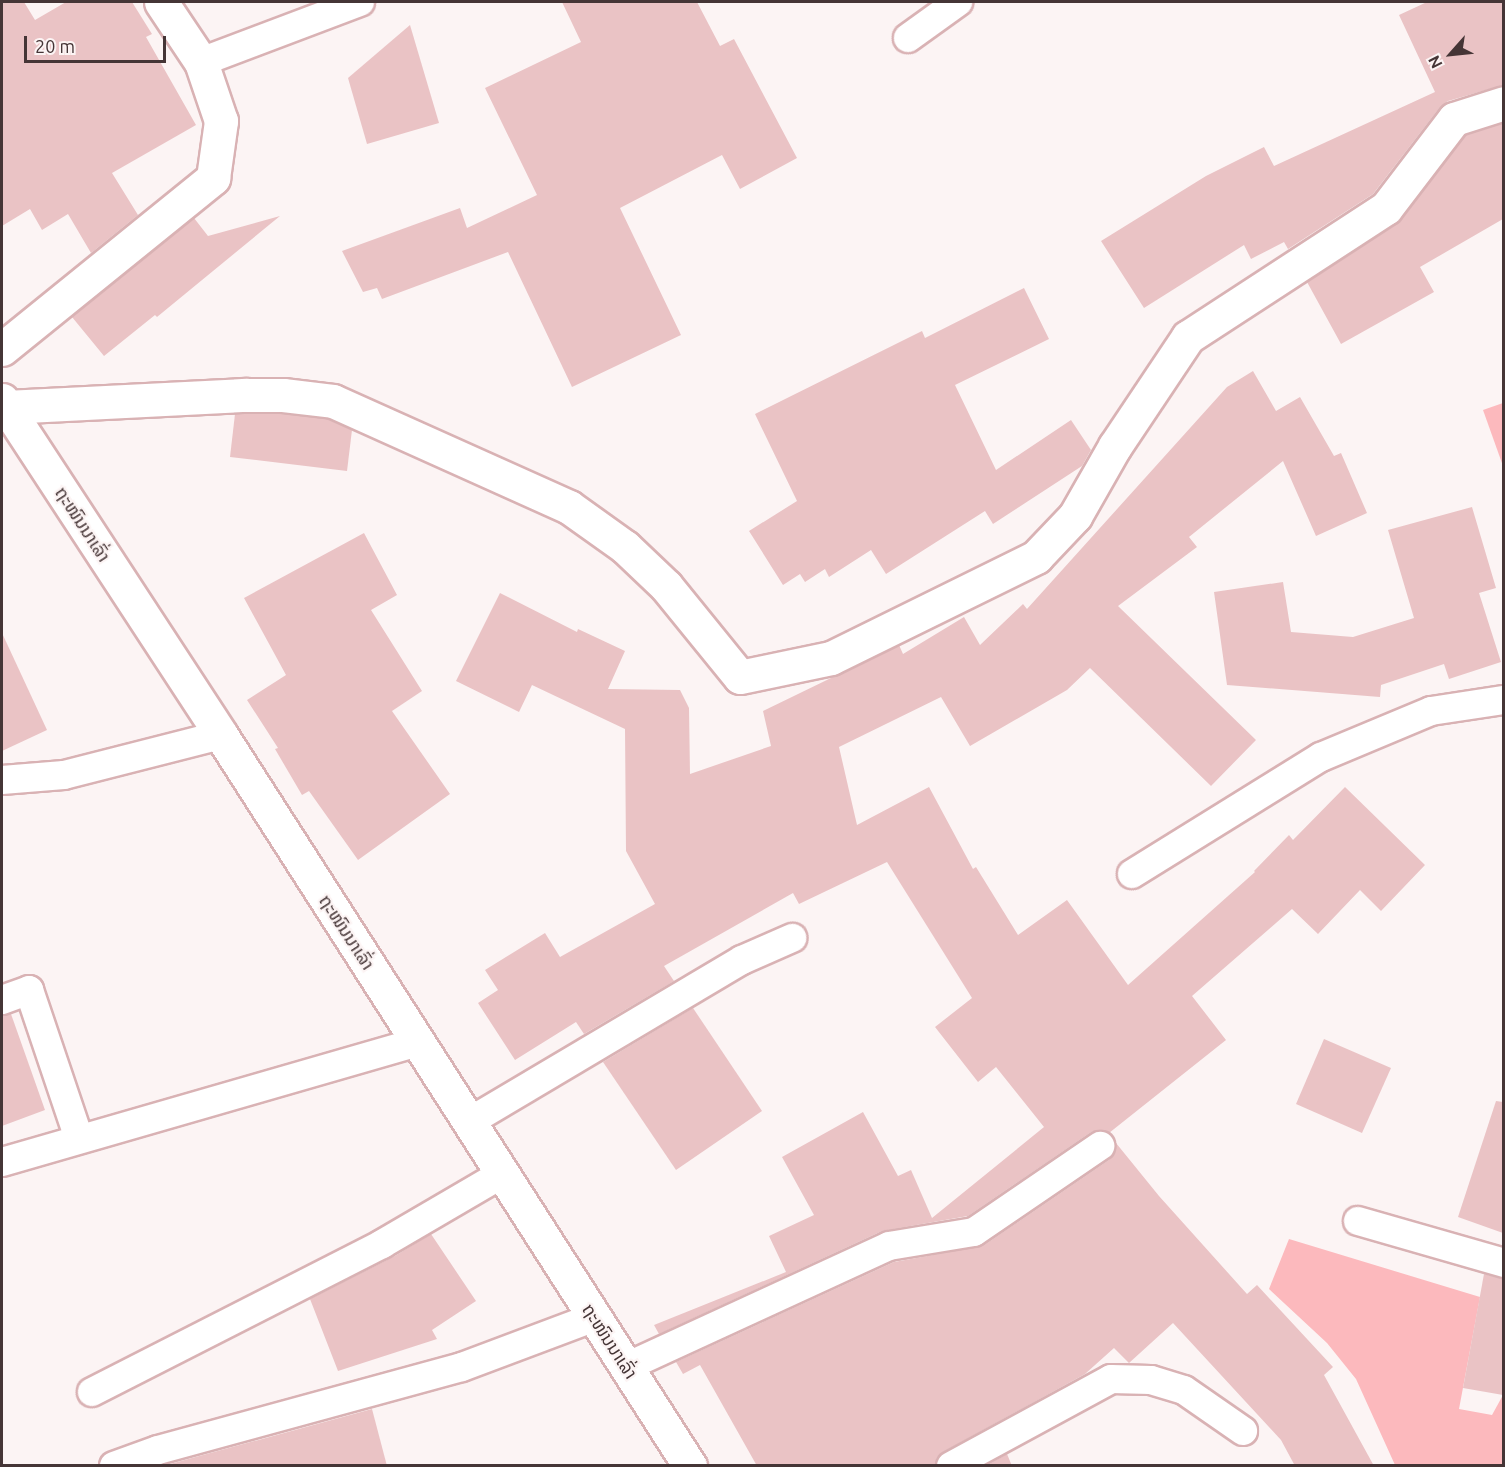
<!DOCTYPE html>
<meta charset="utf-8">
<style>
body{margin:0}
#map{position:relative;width:1505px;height:1467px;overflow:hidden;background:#fcf4f4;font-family:Ubuntu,"Noto Sans Lao",sans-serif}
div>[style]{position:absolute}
.green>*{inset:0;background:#fcb9bd}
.building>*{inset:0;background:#eac3c5}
.roads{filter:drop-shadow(2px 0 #d9b2b4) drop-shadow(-2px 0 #d9b2b4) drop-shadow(0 2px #d9b2b4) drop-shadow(0 -2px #d9b2b4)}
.lane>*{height:28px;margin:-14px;padding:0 14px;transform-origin:14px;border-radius:14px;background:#fff}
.street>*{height:33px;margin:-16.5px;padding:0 16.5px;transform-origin:16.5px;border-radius:16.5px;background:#fff}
span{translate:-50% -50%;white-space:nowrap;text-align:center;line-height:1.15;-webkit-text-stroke:4.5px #fcf4f4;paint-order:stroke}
.street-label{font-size:18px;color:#453536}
.frame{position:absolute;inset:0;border:3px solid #453536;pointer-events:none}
.north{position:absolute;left:1421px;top:24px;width:60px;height:60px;-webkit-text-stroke:4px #fcf4f4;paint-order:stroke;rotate:243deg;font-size:16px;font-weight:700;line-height:24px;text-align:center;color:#453536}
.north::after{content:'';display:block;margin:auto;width:21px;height:27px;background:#453536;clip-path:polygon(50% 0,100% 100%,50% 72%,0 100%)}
.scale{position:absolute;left:24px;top:36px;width:142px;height:27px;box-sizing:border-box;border:3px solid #453536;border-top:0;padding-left:8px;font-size:18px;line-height:21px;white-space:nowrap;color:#453536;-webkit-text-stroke:4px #fcf4f4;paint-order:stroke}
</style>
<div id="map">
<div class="green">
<div style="clip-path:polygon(1503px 403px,1504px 403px,1503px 466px,1483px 410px)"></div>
<div style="clip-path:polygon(1289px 1239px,1480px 1297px,1459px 1409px,1492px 1415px,1503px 1395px,1503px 1465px,1395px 1465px,1356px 1379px,1327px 1343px,1269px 1289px)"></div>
</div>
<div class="building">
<div style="clip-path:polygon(2px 2px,24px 2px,35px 20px,66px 2px,132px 2px,152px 34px,146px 37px,196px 125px,112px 173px,138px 215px,91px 253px,68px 214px,42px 230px,30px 209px,2px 226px)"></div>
<div style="clip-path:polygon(562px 2px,697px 2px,720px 46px,734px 39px,797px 158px,740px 189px,722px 155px,620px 208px,681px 335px,572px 387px,508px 252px,382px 299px,377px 288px,363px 292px,342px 251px,460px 208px,467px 228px,537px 195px,485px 88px,581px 42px)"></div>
<div style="clip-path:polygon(1427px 2px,1503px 2px,1503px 85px,1448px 101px,1440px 107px,1373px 194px,1288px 249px,1284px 242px,1251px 259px,1244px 245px,1144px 308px,1101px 241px,1206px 176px,1264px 147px,1274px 166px,1435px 92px,1399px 15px)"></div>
<div style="clip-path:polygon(410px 25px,439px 123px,367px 144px,348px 78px)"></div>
<div style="clip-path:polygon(1503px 123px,1503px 219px,1420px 267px,1434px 292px,1341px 344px,1307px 282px,1397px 223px,1465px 135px)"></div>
<div style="clip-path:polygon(280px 216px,157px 317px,155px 315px,104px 356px,72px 317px,194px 218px,208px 236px)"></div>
<div style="clip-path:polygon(1024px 288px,1049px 339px,955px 385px,996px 470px,1071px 420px,1091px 450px,1082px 466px,993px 524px,985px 511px,886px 574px,871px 550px,829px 577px,825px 569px,805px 582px,800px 574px,783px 585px,749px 531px,797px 501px,755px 414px,922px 331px,925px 338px)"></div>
<div style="clip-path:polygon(1253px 371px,1276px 411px,1300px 397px,1334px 456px,1341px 453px,1367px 513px,1316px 536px,1283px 461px,1189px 537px,1197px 547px,1118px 606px,1256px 740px,1211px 786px,1090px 668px,1067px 690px,970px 746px,941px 697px,839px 747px,857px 825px,929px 787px,973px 869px,976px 867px,1018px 935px,1067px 900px,1128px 985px,1255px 872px,1254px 871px,1289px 835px,1293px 840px,1345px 787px,1425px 865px,1381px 911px,1360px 890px,1318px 934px,1292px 909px,1192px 996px,1226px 1040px,1109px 1133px,1099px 1130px,1091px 1132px,968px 1216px,882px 1231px,659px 1334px,654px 1325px,786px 1272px,769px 1236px,814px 1215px,782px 1157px,863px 1112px,898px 1176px,911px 1170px,932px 1218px,1044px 1127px,996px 1067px,978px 1082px,935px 1027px,972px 998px,887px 862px,799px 904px,793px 893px,664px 966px,674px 981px,584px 1034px,576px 1022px,515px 1060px,478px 1003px,498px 990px,485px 970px,545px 933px,560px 957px,655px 904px,626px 851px,625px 729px,532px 685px,519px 712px,456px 681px,500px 593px,577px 632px,578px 629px,625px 651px,608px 689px,680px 690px,689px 708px,690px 774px,771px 746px,763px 711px,899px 645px,903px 654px,964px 617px,980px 645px,1023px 604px,1027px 609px,1227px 387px)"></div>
<div style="clip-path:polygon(235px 414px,282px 414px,328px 419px,352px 430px,347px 471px,230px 457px)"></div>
<div style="clip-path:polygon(1472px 507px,1496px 588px,1479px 593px,1501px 662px,1449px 679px,1444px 664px,1381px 685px,1380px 697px,1227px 685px,1214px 592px,1283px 582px,1291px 632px,1353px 637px,1414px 618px,1388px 530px)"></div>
<div style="clip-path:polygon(364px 533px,397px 595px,371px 610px,422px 691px,392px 711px,450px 794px,358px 860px,309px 791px,302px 795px,275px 749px,278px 748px,247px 700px,286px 675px,244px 598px)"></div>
<div style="clip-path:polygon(2px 633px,47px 730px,2px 751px)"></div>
<div style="clip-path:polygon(693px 1008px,762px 1111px,676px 1170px,603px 1062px)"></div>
<div style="clip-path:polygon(11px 1014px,45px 1110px,2px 1126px,2px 1016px)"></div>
<div style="clip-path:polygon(1324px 1039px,1391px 1068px,1362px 1133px,1296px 1104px)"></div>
<div style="clip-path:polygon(1496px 1101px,1503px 1102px,1503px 1233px,1458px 1217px)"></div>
<div style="clip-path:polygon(1116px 1143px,1159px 1196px,1247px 1294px,1257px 1285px,1333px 1367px,1324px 1375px,1374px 1466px,1295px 1466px,1281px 1440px,1173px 1323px,1129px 1363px,1114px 1348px,1085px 1374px,943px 1452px,937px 1457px,935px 1466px,757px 1466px,700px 1365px,683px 1374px,676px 1362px,894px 1262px,983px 1246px,1109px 1160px,1115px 1153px)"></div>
<div style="clip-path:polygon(431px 1234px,476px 1301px,432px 1330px,437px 1339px,338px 1371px,310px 1299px,395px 1256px)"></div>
<div style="clip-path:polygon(1484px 1274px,1503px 1279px,1503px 1395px,1463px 1388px)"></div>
<div style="clip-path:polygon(372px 1409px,387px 1466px,170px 1466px,170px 1464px)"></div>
<div style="clip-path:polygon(1007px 1454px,1012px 1466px,986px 1466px)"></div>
</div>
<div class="roads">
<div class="lane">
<div style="left:908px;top:38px;width:62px;rotate:-35.8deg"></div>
<div style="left:201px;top:62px;width:170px;rotate:-20.7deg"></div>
<div style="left:2px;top:780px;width:62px;rotate:-4.6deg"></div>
<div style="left:64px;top:775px;width:162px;rotate:-14.3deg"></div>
<div style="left:1132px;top:874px;width:222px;rotate:-31.8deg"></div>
<div style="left:1321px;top:757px;width:119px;rotate:-22.7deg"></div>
<div style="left:1431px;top:711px;width:74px;rotate:-8.6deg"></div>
<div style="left:2px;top:1000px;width:29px;rotate:-20deg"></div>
<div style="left:29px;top:990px;width:157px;rotate:71.4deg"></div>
<div style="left:469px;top:1122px;width:317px;rotate:-30.7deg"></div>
<div style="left:742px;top:960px;width:55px;rotate:-23.7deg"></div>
<div style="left:2px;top:1162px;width:432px;rotate:-16.1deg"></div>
<div style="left:1358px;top:1221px;width:152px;rotate:16deg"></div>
<div style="left:626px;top:1367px;width:289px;rotate:-24.7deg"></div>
<div style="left:889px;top:1246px;width:86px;rotate:-9.4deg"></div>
<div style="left:974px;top:1232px;width:153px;rotate:-34.3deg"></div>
<div style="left:92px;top:1392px;width:326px;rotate:-27deg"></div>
<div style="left:382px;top:1244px;width:139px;rotate:-30.3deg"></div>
<div style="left:114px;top:1466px;width:47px;rotate:-20deg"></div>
<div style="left:158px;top:1450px;width:315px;rotate:-15.3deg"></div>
<div style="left:462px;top:1367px;width:142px;rotate:-20.6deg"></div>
<div style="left:951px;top:1466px;width:182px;rotate:-28.5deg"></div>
<div style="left:1111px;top:1379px;width:40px;rotate:1.4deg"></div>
<div style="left:1151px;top:1380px;width:34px;rotate:17deg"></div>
<div style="left:1184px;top:1390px;width:72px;rotate:34.8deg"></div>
</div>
<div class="street">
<div style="left:2px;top:349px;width:272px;rotate:-39deg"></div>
<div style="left:213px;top:178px;width:58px;rotate:-82deg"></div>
<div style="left:221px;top:121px;width:62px;rotate:-108.7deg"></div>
<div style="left:201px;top:62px;width:72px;rotate:-123.7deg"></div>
<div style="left:2px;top:400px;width:400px;rotate:56.8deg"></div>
<div style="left:221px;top:735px;width:869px;rotate:57.32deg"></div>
<div style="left:6px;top:407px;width:241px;rotate:-2.9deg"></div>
<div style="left:247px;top:395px;width:36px"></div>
<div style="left:283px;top:395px;width:50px;rotate:6.8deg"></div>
<div style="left:333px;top:401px;width:259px;rotate:24.2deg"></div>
<div style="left:569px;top:507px;width:69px;rotate:35.5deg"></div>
<div style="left:625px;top:547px;width:57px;rotate:43.6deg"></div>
<div style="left:666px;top:586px;width:117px;rotate:50.9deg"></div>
<div style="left:740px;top:677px;width:93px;rotate:-11.8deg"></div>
<div style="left:831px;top:658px;width:229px;rotate:-26.2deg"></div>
<div style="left:1036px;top:557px;width:57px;rotate:-46.4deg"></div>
<div style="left:1075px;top:516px;width:81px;rotate:-60.3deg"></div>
<div style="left:1115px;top:446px;width:131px;rotate:-56.2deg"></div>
<div style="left:1188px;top:337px;width:236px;rotate:-33.1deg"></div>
<div style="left:1386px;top:208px;width:112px;rotate:-52.6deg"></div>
<div style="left:1454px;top:119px;width:52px;rotate:-17.7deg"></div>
</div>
</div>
<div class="street-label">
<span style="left:83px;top:524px;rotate:57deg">ຖະໜົນນາເລົ່າ</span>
<span style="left:347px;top:932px;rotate:57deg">ຖະໜົນນາເລົ່າ</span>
<span style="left:610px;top:1341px;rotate:57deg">ຖະໜົນນາເລົ່າ</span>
</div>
<div class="frame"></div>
<div class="north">N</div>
<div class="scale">20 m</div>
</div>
